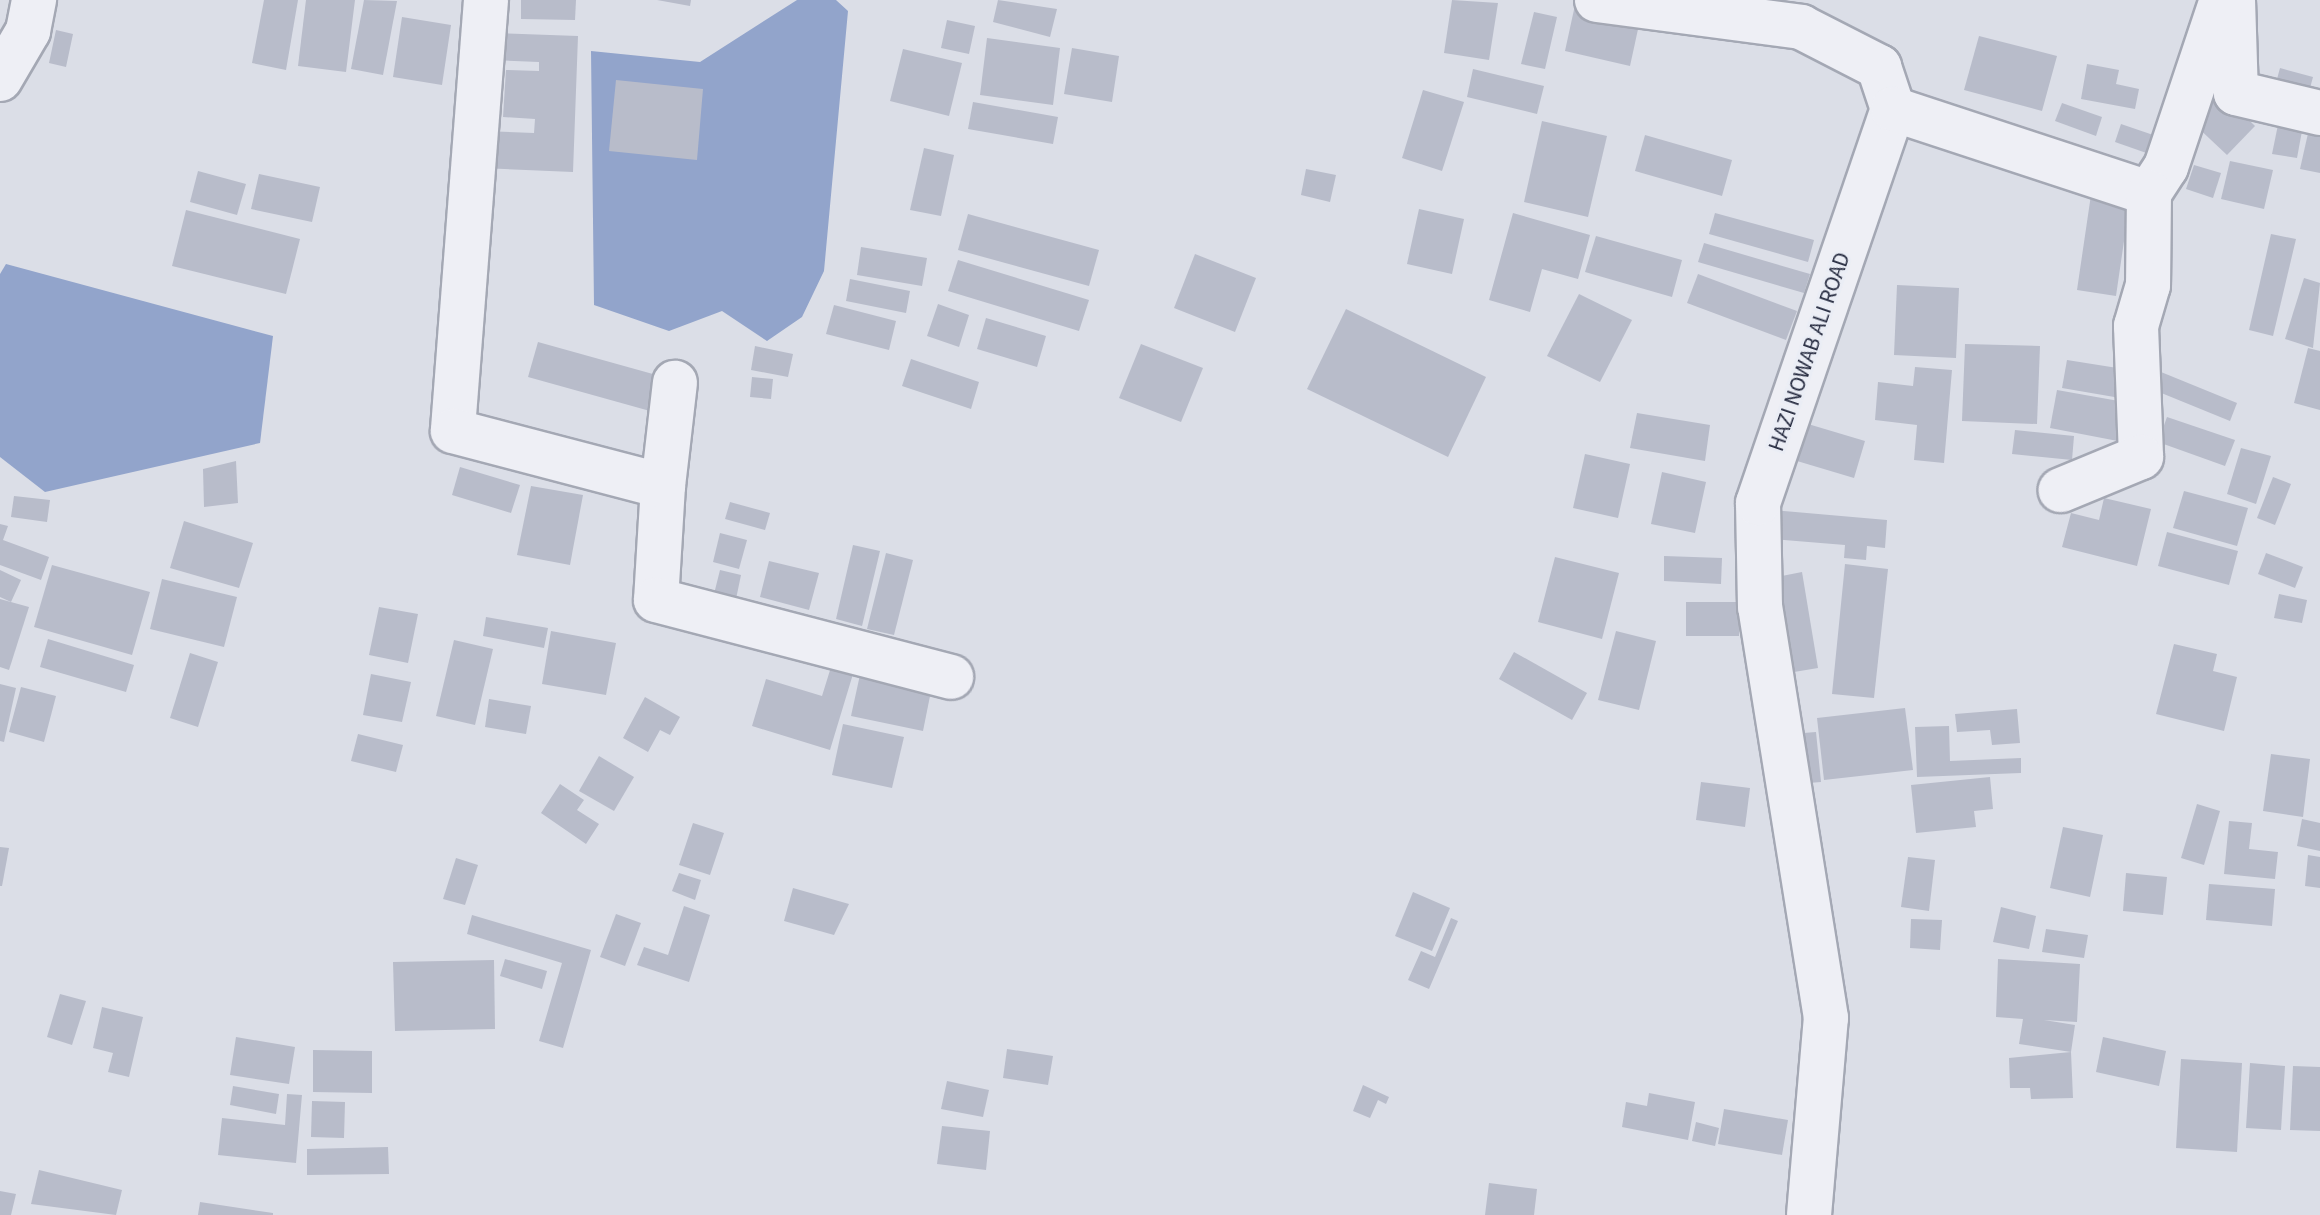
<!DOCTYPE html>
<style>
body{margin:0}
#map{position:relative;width:2320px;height:1215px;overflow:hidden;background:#dbdee7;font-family:"Source Sans 3",sans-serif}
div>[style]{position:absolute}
.water>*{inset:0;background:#92a4cb}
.building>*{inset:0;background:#b8bcca}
.roads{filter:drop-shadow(2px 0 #a4a8b4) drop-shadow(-2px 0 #a4a8b4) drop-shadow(0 2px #a4a8b4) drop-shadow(0 -2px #a4a8b4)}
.minor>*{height:44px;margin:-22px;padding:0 22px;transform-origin:22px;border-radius:22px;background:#eeeff5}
span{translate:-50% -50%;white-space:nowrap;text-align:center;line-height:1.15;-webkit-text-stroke:6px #eaedf5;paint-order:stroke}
.street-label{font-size:22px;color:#24293e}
</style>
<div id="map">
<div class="water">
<div style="clip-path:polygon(797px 0,836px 0,848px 11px,824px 271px,802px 317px,767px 341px,722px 311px,669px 331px,594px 305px,591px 51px,700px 62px)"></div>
<div style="clip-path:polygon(6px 264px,273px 336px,260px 443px,45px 492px,0 457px,0 274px)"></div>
</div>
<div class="building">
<div style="clip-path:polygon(264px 0,298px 0,286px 70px,252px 63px)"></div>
<div style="clip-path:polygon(306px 0,355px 0,346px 72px,298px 66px)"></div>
<div style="clip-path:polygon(364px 0,397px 1px,383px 75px,351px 69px)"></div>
<div style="clip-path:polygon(521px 0,576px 0,575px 20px,521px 19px)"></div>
<div style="clip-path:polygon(657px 0,691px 0,690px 6px)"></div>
<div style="clip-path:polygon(998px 0,1057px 9px,1050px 37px,993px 22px)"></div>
<div style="clip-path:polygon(1452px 0,1498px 3px,1489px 60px,1444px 53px)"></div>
<div style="clip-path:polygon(1575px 5px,1640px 20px,1630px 66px,1565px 51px)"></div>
<div style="clip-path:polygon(1534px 12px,1557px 17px,1545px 69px,1521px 64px)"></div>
<div style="clip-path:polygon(402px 17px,451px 25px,442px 85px,393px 77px)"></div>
<div style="clip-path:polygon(947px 20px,975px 26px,969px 54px,941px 48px)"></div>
<div style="clip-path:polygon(56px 30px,73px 34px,66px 67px,49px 63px)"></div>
<div style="clip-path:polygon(494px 33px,578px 36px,573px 172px,482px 168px,483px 131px,534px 133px,535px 119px,503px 117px,506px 70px,539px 71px,539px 62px,493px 60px)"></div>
<div style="clip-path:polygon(1979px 36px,2057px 56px,2042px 111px,1964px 90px)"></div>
<div style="clip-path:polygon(987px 38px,1060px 48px,1053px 105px,980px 95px)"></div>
<div style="clip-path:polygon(1072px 48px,1119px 56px,1112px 102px,1064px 94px)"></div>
<div style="clip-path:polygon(903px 49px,962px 63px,949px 116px,890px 101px)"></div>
<div style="clip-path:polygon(2087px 64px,2119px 70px,2116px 84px,2139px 89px,2135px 109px,2081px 99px)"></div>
<div style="clip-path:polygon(2280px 68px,2313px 77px,2306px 103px,2273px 94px)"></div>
<div style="clip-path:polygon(1473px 69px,1544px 86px,1537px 114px,1467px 97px)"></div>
<div style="clip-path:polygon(616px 80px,703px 89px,697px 160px,609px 151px)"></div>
<div style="clip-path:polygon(1423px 90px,1464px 102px,1442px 171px,1402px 158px)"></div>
<div style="clip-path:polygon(2222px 94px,2255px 126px,2227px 155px,2193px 123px)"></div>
<div style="clip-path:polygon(973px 102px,1058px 117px,1053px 144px,968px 129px)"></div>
<div style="clip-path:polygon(2062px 103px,2102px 117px,2096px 136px,2055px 121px)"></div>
<div style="clip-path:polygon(2280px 115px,2304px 120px,2297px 158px,2272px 154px)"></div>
<div style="clip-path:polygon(2311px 120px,2320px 122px,2320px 173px,2300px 169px)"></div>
<div style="clip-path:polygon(1542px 121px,1607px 136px,1588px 217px,1524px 202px)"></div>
<div style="clip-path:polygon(2121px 124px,2162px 138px,2155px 156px,2115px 142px)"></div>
<div style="clip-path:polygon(1645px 135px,1732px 160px,1722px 196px,1635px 171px)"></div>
<div style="clip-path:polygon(924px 148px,954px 155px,941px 216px,910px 210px)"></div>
<div style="clip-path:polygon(2230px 161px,2273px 170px,2264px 209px,2221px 199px)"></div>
<div style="clip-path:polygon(2194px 165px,2221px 173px,2213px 198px,2186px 189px)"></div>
<div style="clip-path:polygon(1306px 169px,1336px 175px,1330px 202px,1301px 195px)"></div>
<div style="clip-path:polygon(198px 171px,246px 184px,237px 215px,190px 202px)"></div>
<div style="clip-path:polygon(259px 174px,320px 187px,312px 222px,251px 209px)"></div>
<div style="clip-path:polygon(2092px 188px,2131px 193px,2116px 296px,2077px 290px)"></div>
<div style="clip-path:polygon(1419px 209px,1464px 219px,1452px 274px,1407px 264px)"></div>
<div style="clip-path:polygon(186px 210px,300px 239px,286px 294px,172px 266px)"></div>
<div style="clip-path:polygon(1513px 213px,1590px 235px,1578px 279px,1542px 269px,1530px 312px,1489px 300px)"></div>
<div style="clip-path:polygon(1715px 213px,1814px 240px,1808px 262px,1709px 234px)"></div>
<div style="clip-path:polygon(968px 214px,1099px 250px,1089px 286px,958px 250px)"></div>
<div style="clip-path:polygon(2271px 234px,2296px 239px,2273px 336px,2249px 330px)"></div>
<div style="clip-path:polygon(1596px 236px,1682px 260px,1672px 297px,1585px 272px)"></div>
<div style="clip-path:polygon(1704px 243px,1810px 274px,1804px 293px,1698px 262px)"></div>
<div style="clip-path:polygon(861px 247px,927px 258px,922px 286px,857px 275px)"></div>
<div style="clip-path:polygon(1195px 254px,1256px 278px,1235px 332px,1174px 308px)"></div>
<div style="clip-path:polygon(958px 260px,1089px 300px,1079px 331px,948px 291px)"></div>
<div style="clip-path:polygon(1698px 274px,1797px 311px,1786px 340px,1687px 303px)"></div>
<div style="clip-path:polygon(2304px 278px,2320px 283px,2313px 348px,2285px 339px)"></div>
<div style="clip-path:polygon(850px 279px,910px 291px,906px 313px,846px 301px)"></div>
<div style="clip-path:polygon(1897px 285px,1959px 288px,1956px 358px,1894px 355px)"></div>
<div style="clip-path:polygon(1579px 294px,1632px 320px,1600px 382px,1547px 356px)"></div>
<div style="clip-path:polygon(938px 304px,969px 315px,959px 347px,927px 336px)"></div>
<div style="clip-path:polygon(834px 305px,896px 321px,889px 350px,826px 334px)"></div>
<div style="clip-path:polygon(1346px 309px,1486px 377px,1448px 457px,1307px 389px)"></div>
<div style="clip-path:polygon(986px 318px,1046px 336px,1037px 367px,977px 349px)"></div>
<div style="clip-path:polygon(538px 342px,660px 376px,650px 411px,528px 377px)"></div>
<div style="clip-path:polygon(1141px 344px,1203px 368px,1181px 422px,1119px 398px)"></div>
<div style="clip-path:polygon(1965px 344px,2040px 346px,2037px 424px,1962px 421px)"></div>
<div style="clip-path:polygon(755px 346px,793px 354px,788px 377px,751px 370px)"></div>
<div style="clip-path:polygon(2308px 348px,2320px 351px,2320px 410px,2294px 403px)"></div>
<div style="clip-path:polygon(911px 359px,979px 382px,971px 409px,902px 386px)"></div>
<div style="clip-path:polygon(2067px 360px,2130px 370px,2126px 399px,2062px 388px)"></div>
<div style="clip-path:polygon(1915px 367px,1952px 370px,1944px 463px,1914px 460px,1917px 425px,1875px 420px,1878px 382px,1913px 386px)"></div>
<div style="clip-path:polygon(2161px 372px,2237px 403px,2230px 421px,2154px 390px)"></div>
<div style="clip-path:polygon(752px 377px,773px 379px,771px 399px,750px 397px)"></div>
<div style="clip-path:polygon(2057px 390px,2130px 403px,2123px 442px,2050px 428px)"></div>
<div style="clip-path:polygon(1637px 413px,1710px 425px,1705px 461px,1630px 448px)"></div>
<div style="clip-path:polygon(2167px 417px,2235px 440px,2225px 466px,2158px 442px)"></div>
<div style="clip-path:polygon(1798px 421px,1865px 441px,1854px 478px,1787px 458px)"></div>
<div style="clip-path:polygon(2015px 430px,2074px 436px,2072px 460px,2012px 454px)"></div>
<div style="clip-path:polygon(2241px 448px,2271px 456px,2256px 504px,2227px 494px)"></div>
<div style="clip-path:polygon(1585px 454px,1630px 464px,1618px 518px,1573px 508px)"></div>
<div style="clip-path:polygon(236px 461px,238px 503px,204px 507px,203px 469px)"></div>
<div style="clip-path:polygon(460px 467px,520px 485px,511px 513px,452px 495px)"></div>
<div style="clip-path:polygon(1662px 472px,1706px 482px,1695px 533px,1651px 524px)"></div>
<div style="clip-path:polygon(2273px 477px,2291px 484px,2275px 525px,2257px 518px)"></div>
<div style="clip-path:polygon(531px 486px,583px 495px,570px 565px,517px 555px)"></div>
<div style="clip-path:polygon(2184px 491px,2248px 508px,2237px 546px,2173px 528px)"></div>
<div style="clip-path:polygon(14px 496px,50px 500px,47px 522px,11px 517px)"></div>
<div style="clip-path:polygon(2104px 498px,2151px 509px,2137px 566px,2062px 547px,2071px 513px,2099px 520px)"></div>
<div style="clip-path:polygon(730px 502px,770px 513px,765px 530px,725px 519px)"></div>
<div style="clip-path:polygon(1761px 509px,1887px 520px,1885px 548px,1867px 546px,1866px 560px,1844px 558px,1845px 545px,1759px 538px)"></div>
<div style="clip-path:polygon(184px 521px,253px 543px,239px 588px,170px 568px)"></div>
<div style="clip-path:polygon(0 524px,8px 526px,3px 540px,49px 557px,41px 580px,0 565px)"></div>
<div style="clip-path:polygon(2167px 532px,2238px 551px,2229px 585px,2158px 566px)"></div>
<div style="clip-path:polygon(720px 533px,747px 540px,739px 569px,713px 562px)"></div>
<div style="clip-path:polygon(853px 545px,880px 551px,862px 626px,836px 619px)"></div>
<div style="clip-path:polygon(886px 553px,913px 560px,894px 635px,867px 629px)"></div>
<div style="clip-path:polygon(2266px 553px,2303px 567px,2295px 588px,2258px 574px)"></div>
<div style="clip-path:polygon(1664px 556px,1722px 558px,1721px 584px,1664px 581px)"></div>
<div style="clip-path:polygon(1555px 557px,1619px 573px,1602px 639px,1538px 622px)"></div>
<div style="clip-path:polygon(769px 561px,819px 573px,809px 610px,760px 597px)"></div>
<div style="clip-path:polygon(1845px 564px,1888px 569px,1874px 698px,1832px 694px)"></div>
<div style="clip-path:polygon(52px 565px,150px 592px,132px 655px,34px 627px)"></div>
<div style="clip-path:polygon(0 570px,21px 580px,11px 602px,0 597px)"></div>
<div style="clip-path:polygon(720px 570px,741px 575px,736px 599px,714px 594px)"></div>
<div style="clip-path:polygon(1802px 572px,1818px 668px,1788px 673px,1771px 578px)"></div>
<div style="clip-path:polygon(162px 579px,237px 597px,224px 647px,150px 629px)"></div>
<div style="clip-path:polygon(2279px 594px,2307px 600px,2302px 623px,2274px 618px)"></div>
<div style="clip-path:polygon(0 599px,29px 607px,9px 670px,0 667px)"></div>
<div style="clip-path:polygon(1686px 602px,1739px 602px,1739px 636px,1686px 636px)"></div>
<div style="clip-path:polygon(379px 607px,418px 614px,408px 663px,369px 655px)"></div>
<div style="clip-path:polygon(486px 617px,548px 628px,544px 648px,483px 636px)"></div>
<div style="clip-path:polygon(551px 631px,616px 643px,606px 695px,542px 684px)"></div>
<div style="clip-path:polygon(1616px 631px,1656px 641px,1639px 710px,1598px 700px)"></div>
<div style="clip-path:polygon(48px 639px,134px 665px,126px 692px,40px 667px)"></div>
<div style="clip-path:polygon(454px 640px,493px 649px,475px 725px,436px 716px)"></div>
<div style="clip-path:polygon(2174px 644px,2217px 654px,2213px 671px,2237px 677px,2224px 731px,2156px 714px)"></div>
<div style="clip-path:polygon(1514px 652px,1587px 693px,1572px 720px,1499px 679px)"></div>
<div style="clip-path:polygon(190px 653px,218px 662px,198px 727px,170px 718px)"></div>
<div style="clip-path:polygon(863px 661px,934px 676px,923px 731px,851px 716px)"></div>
<div style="clip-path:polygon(831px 667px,853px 674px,830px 750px,752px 726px,766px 679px,822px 696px)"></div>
<div style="clip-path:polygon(371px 674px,411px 682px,402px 722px,363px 715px)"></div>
<div style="clip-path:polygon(0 684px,16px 688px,4px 742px,0 741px)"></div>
<div style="clip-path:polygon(21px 687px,56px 696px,44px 742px,9px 732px)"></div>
<div style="clip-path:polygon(645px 697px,680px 717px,670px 735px,660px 730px,648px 752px,623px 738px)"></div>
<div style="clip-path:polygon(489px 699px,531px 706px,526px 734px,485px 727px)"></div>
<div style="clip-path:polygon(1905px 708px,1913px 770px,1824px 780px,1817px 718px)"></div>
<div style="clip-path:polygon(2017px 709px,2020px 743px,1992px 745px,1990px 730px,1957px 732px,1955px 714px)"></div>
<div style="clip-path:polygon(843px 724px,904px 737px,892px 788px,832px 775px)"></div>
<div style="clip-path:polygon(1949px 726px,1950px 761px,2021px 758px,2021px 773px,1917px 777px,1915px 727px)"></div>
<div style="clip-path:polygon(1816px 732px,1821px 782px,1796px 784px,1791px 734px)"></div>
<div style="clip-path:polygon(358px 734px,403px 745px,396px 772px,351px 761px)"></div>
<div style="clip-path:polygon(2271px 754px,2310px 759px,2303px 817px,2263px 811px)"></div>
<div style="clip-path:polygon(599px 756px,634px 777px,614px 811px,579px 791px)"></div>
<div style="clip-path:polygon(1990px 777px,1993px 809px,1974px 811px,1976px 827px,1916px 833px,1911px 785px)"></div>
<div style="clip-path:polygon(1701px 782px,1750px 788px,1745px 827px,1696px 820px)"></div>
<div style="clip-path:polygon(560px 784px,584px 800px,577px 810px,599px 824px,586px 844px,541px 813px)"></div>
<div style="clip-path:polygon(2197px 804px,2220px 811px,2204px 865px,2181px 858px)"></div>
<div style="clip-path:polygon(2302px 819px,2320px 823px,2320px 851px,2297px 846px)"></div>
<div style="clip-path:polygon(2229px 821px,2252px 823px,2249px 849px,2278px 852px,2275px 879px,2224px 874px)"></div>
<div style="clip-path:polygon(693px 823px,724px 833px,710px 875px,679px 865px)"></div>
<div style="clip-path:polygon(2063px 827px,2103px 835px,2090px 897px,2050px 888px)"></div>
<div style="clip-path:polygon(0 847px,9px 848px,2px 886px,0 886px)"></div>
<div style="clip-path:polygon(2308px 855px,2320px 857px,2320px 888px,2305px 886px)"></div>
<div style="clip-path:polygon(1908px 857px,1935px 860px,1929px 911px,1901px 907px)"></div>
<div style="clip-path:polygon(456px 858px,478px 865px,465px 905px,443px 899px)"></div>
<div style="clip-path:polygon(679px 873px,701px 880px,695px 900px,672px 891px)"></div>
<div style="clip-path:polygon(2126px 873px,2167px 877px,2163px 915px,2123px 911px)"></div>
<div style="clip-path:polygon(2209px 884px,2275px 889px,2272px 926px,2206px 920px)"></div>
<div style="clip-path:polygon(793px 888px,849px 904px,834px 935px,784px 921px)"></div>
<div style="clip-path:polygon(1413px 892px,1450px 908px,1432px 951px,1395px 936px)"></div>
<div style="clip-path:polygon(684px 906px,710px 915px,689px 982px,637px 965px,644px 947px,668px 955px)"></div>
<div style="clip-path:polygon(2001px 907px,2036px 916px,2029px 949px,1993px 942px)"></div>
<div style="clip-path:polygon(616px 914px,641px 923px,625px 966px,600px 957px)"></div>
<div style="clip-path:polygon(472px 915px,591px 950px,563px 1048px,539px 1041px,562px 963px,467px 934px)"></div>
<div style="clip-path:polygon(1451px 918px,1458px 921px,1429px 989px,1408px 980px,1421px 951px,1435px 957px)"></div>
<div style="clip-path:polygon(1911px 919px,1942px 920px,1940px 950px,1910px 948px)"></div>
<div style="clip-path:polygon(2046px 929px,2088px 935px,2084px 958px,2042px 952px)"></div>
<div style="clip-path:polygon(505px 959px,547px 971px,542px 989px,500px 976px)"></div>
<div style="clip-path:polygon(1998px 959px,2080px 964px,2077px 1022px,2044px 1020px,2075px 1025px,2071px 1052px,2019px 1044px,2023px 1019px,1996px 1017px)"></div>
<div style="clip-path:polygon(494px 960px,495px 1029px,395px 1031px,393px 962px)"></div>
<div style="clip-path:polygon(60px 994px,86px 1001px,72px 1045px,47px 1037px)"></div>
<div style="clip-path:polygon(102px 1007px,143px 1017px,129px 1077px,108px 1072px,113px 1053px,93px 1048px)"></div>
<div style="clip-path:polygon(236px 1037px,295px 1047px,289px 1084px,230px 1075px)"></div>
<div style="clip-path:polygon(2103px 1037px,2166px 1051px,2159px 1086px,2096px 1072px)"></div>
<div style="clip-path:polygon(1007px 1049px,1053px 1056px,1048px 1085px,1003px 1078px)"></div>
<div style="clip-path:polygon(313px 1050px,372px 1051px,372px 1093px,313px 1092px)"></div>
<div style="clip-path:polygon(2071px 1052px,2073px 1098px,2031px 1099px,2030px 1088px,2010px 1088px,2009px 1058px)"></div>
<div style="clip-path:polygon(2181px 1059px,2242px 1063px,2237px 1152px,2176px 1148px)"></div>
<div style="clip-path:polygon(2250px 1063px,2285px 1066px,2281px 1130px,2246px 1128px)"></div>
<div style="clip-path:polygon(2293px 1066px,2320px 1067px,2320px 1131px,2290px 1130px)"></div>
<div style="clip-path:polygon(947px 1081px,989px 1090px,983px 1117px,941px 1109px)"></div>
<div style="clip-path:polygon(1363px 1085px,1389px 1097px,1386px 1104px,1378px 1100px,1370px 1118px,1353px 1111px)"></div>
<div style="clip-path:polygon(233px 1086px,279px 1094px,276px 1114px,230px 1105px)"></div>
<div style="clip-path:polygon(1649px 1093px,1695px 1102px,1688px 1140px,1622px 1127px,1626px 1102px,1647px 1106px)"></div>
<div style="clip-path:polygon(287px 1094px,302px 1095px,296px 1163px,218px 1155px,222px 1118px,285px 1125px)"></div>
<div style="clip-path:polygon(312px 1101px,345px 1102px,344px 1138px,311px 1137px)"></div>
<div style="clip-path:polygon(1724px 1109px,1788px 1120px,1782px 1155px,1718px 1144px)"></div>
<div style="clip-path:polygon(1696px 1122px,1719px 1128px,1715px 1146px,1692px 1141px)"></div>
<div style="clip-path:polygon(942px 1126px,990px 1131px,986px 1170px,937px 1164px)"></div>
<div style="clip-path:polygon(388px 1147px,389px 1174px,307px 1175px,307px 1149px)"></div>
<div style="clip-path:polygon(39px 1170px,122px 1190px,116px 1215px,31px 1204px)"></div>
<div style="clip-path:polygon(1489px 1183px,1537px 1189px,1534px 1215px,1485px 1215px)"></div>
<div style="clip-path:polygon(0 1191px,16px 1194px,11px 1215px,0 1215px)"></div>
<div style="clip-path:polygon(200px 1202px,273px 1213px,273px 1215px,198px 1215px)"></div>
</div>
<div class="roads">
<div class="minor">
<div style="left:486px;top:0;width:432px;rotate:94.4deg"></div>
<div style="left:453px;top:431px;width:217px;rotate:14.7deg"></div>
<div style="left:663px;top:486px;width:114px;rotate:93.5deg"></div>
<div style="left:656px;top:600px;width:305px;rotate:14.6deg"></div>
<div style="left:1597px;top:0;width:206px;rotate:7.5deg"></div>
<div style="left:1801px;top:27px;width:88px;rotate:27.1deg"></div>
<div style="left:1879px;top:67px;width:44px;rotate:71.6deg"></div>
<div style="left:2233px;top:0;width:93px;rotate:88.2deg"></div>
<div style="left:2236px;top:93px;width:86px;rotate:13.4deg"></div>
<div style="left:0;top:79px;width:56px;rotate:-59.7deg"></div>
<div style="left:28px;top:31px;width:32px;rotate:-79deg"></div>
<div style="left:2149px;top:193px;width:31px;rotate:-57deg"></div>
<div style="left:2166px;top:167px;width:176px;rotate:-71.5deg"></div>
<div style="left:663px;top:486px;width:104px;rotate:-83.4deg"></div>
<div style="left:1809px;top:1215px;width:198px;rotate:-85.1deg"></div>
<div style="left:1826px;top:1018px;width:416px;rotate:-99.1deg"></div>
<div style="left:1760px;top:607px;width:104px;rotate:-91.1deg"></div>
<div style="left:1758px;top:503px;width:416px;rotate:-71.1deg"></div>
<div style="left:1893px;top:109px;width:269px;rotate:18.2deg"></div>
<div style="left:2149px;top:193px;width:92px;rotate:90.6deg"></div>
<div style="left:2148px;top:285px;width:43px;rotate:106.3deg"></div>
<div style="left:2136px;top:326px;width:131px;rotate:87.8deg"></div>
<div style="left:2141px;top:457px;width:87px;rotate:157.6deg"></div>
</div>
</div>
<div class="street-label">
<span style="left:1810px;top:352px;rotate:-71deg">HAZI NOWAB ALI ROAD</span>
</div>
</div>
